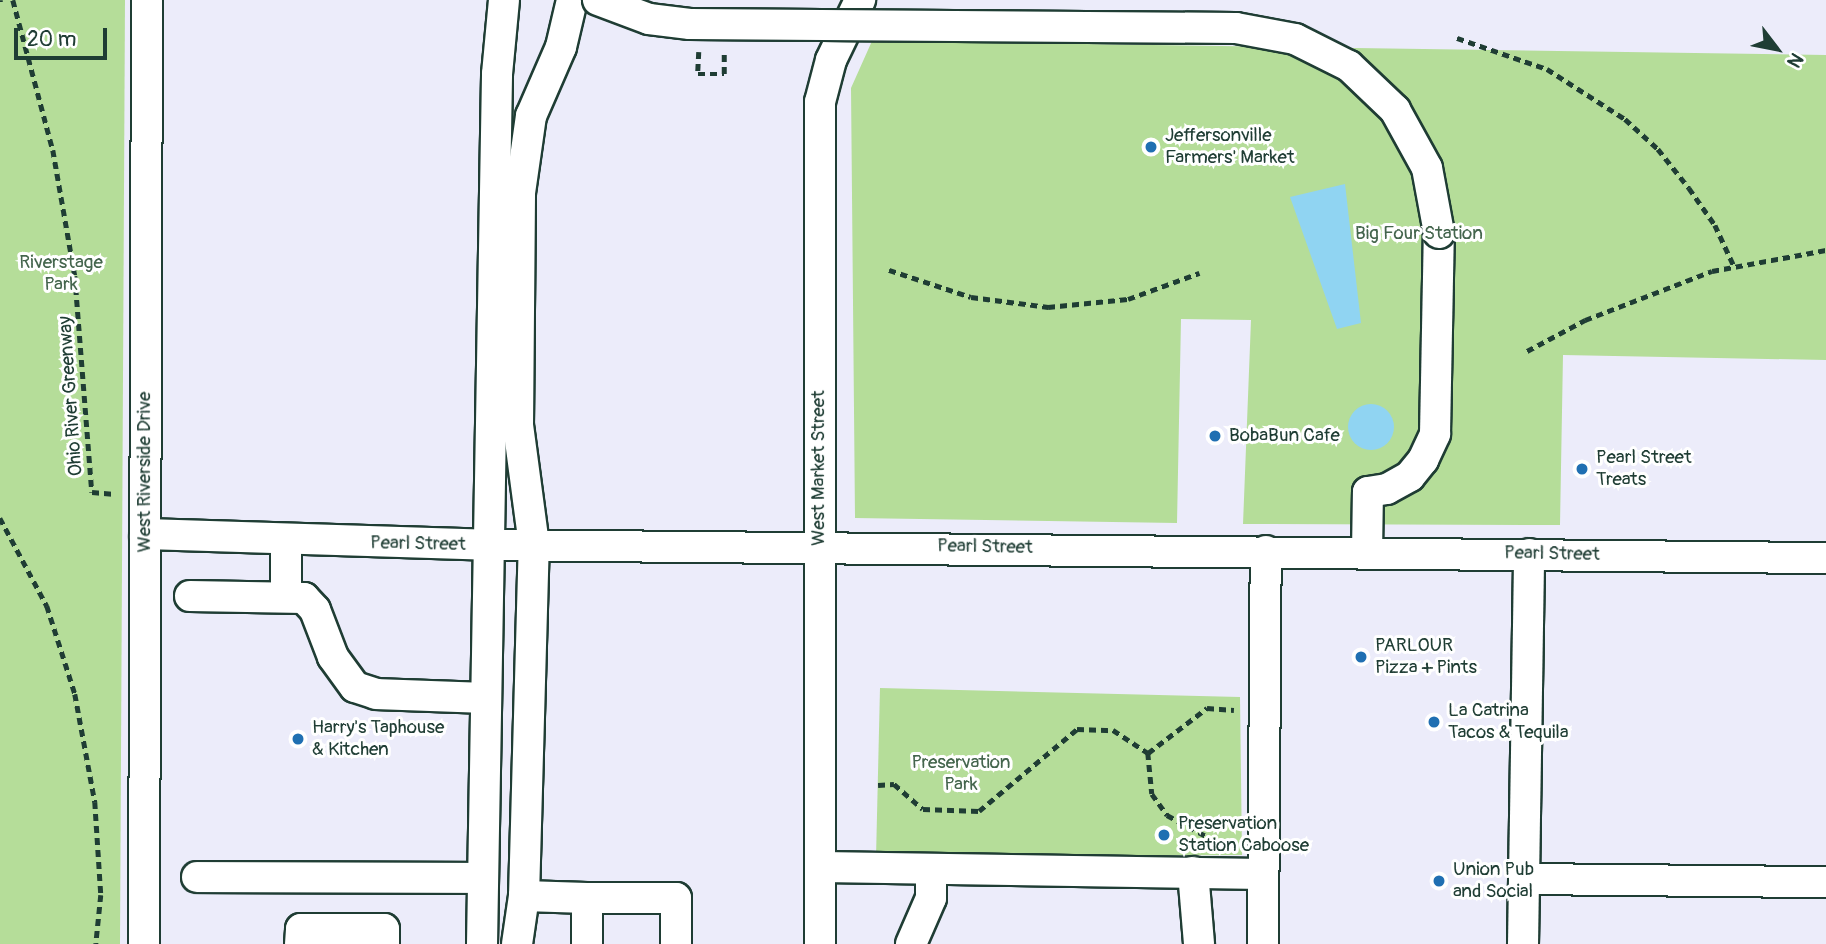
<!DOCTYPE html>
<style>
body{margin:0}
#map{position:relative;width:1826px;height:944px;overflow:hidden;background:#ececfa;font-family:Pangolin,sans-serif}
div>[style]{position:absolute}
.green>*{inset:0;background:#b5dd99}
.water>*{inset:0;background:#90d4f2}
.round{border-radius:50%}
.path>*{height:4.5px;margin-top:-2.25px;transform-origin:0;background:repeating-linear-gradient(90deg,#1f3d34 0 7px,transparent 0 12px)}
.roads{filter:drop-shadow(2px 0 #1f3d34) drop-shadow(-2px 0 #1f3d34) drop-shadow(0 2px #1f3d34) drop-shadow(0 -2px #1f3d34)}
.minor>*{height:30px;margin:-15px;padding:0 15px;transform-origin:15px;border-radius:15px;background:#fff}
.bridges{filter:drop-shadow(2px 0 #1f3d34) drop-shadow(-2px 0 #1f3d34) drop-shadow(0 2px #1f3d34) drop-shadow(0 -2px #1f3d34)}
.minor-bridge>*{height:30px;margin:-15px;padding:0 15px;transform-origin:15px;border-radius:15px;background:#fff}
.dots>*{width:19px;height:19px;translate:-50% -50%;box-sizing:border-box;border:4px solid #fff;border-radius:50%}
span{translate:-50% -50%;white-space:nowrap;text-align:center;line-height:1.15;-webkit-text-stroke:6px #fff;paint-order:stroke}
.poi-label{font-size:19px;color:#1f3d34}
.left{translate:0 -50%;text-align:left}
.park-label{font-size:19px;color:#44654d}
.street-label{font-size:19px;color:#1f3d34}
.north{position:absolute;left:1742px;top:14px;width:70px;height:70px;-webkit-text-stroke:5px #fff;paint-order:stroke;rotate:122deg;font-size:19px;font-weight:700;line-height:28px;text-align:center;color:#1f3d34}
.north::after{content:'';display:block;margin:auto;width:24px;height:32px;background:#1f3d34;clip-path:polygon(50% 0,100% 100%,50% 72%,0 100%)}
.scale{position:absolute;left:14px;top:28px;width:93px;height:32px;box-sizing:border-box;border:4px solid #1f3d34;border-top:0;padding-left:9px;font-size:21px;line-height:24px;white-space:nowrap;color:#1f3d34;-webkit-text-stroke:5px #fff;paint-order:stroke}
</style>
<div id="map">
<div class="green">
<div style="clip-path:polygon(0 0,125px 0,120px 944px,0 944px)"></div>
<div style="clip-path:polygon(872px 41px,1826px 55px,1826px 360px,1563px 355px,1560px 525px,1243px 524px,1251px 320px,1181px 319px,1177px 523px,855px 518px,851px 88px)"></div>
<div style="clip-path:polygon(880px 688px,1240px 697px,1242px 855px,876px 858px)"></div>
</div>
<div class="water">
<div style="clip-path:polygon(1345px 184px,1361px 323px,1337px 329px,1290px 197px)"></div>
<div class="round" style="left:1348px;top:404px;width:46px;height:46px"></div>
</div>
<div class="path">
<div style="left:13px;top:0;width:155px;rotate:75.1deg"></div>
<div style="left:53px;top:150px;width:128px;rotate:80.1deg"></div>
<div style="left:75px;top:276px;width:217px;rotate:85.5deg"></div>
<div style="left:92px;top:492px;width:23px;rotate:5deg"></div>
<div style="left:0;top:2px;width:2px;rotate:-90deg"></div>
<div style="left:1457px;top:38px;width:95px;rotate:19deg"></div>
<div style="left:1547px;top:69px;width:93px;rotate:32.7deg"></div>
<div style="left:1625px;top:119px;width:45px;rotate:42.3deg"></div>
<div style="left:1658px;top:149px;width:50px;rotate:51.5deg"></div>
<div style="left:1689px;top:188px;width:45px;rotate:54.9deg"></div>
<div style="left:1715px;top:225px;width:45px;rotate:65.1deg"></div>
<div style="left:699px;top:52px;width:22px;rotate:93deg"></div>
<div style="left:698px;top:74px;width:26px"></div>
<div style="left:724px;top:74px;width:21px;rotate:-90deg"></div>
<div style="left:889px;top:270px;width:86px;rotate:18.2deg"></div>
<div style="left:971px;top:297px;width:78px;rotate:7.4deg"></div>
<div style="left:1048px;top:307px;width:80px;rotate:-5.7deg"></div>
<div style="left:1128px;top:299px;width:76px;rotate:-20.1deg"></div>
<div style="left:1527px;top:351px;width:66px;rotate:-28.1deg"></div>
<div style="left:1585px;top:320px;width:136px;rotate:-21.1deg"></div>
<div style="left:1712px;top:271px;width:116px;rotate:-10.4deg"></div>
<div style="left:0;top:518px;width:100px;rotate:61.9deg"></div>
<div style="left:47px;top:606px;width:92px;rotate:72.3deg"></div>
<div style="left:75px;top:694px;width:110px;rotate:79.5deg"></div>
<div style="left:95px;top:802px;width:93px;rotate:86.3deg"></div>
<div style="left:101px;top:895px;width:49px;rotate:95.8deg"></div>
<div style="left:1148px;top:753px;width:41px;rotate:84.4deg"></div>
<div style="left:1152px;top:794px;width:26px;rotate:54deg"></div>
<div style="left:1167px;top:815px;width:55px;rotate:28.4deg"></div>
<div style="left:878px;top:785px;width:16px;rotate:-4deg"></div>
<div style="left:894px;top:784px;width:38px;rotate:41deg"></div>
<div style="left:923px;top:809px;width:56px;rotate:2deg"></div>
<div style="left:979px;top:811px;width:128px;rotate:-39.9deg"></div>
<div style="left:1077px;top:729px;width:36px;rotate:2deg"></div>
<div style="left:1113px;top:730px;width:42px;rotate:33.3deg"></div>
<div style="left:1148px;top:753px;width:74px;rotate:-37.3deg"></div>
<div style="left:1207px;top:708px;width:27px;rotate:4deg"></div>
</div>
<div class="roads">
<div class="minor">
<div style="left:145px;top:534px;width:343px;rotate:1.8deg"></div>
<div style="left:488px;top:545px;width:1338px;rotate:0.56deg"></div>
<div style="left:286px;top:540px;width:57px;rotate:90deg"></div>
<div style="left:1367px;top:553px;width:61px;rotate:-89.1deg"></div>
<div style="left:1368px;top:492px;width:19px;rotate:-9deg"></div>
<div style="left:1387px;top:489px;width:26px;rotate:-29deg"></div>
<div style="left:1410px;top:476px;width:21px;rotate:-51deg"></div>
<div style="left:1423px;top:460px;width:29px;rotate:-65deg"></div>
<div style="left:1435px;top:434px;width:201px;rotate:-88.9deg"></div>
<div style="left:190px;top:596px;width:114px;rotate:1deg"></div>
<div style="left:304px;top:598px;width:16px;rotate:47deg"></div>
<div style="left:315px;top:610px;width:50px;rotate:69deg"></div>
<div style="left:333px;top:657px;width:37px;rotate:54deg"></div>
<div style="left:355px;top:687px;width:22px;rotate:18deg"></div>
<div style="left:376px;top:694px;width:109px;rotate:2.1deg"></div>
<div style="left:822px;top:867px;width:441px;rotate:0.9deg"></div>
<div style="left:1193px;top:872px;width:72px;rotate:85.2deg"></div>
<div style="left:197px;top:877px;width:286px;rotate:0.2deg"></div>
<div style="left:1524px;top:879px;width:302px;rotate:0.6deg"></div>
<div style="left:524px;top:896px;width:351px;rotate:-88.4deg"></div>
<div style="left:534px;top:545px;width:121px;rotate:-97.6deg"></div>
<div style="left:518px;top:425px;width:232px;rotate:-89.5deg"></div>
<div style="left:520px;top:193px;width:78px;rotate:-81.9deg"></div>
<div style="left:531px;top:116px;width:75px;rotate:-66.5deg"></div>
<div style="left:561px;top:47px;width:48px;rotate:-76.8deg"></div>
<div style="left:144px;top:944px;width:944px;rotate:-89.82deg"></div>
<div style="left:300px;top:944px;width:15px;rotate:-86deg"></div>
<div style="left:301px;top:929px;width:83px"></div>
<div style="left:384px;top:929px;width:15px;rotate:90deg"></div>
<div style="left:482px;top:944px;width:870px;rotate:-89.01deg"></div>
<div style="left:497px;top:74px;width:74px;rotate:-84.6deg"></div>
<div style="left:517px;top:944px;width:49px;rotate:-81.7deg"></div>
<div style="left:524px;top:896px;width:63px;rotate:1.8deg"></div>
<div style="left:587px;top:944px;width:46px;rotate:-90deg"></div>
<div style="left:587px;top:898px;width:89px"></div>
<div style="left:676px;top:898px;width:46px;rotate:90deg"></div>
<div style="left:820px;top:944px;width:842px;rotate:-90deg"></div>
<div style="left:820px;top:102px;width:43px;rotate:-75.3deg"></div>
<div style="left:831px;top:60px;width:67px;rotate:-64.2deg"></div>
<div style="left:911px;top:944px;width:50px;rotate:-66.5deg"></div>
<div style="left:931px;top:898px;width:29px;rotate:-90deg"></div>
<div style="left:1263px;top:944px;width:393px;rotate:-89.6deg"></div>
<div style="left:1523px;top:944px;width:390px;rotate:-89.1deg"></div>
</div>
</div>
<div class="bridges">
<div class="minor-bridge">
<div style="left:598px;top:0;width:54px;rotate:20.4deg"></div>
<div style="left:649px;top:19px;width:41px;rotate:7deg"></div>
<div style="left:690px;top:24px;width:546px;rotate:0.42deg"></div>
<div style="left:1236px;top:28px;width:60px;rotate:10.6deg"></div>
<div style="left:1295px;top:39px;width:60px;rotate:26.6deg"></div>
<div style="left:1349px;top:66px;width:64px;rotate:43.7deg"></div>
<div style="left:1395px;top:110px;width:66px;rotate:61.1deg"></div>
<div style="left:1427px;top:168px;width:66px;rotate:79.5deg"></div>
</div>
</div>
<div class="dots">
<div style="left:1151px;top:147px;background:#1f6fb2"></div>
<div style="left:1215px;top:436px;background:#1f6fb2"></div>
<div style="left:1582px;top:469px;background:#1f6fb2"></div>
<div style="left:1361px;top:657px;background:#1f6fb2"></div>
<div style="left:1434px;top:722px;background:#1f6fb2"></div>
<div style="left:298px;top:739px;background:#1f6fb2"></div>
<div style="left:1164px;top:835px;background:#1f6fb2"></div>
<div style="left:1439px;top:881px;background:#1f6fb2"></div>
</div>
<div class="poi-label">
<span class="left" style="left:1165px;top:147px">Jeffersonville<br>Farmers' Market</span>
<span class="left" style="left:1229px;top:436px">BobaBun Cafe</span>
<span class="left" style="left:1596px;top:469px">Pearl Street<br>Treats</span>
<span class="left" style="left:1375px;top:657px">PARLOUR<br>Pizza + Pints</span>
<span class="left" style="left:1448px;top:722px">La Catrina<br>Tacos &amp; Tequila</span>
<span class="left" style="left:312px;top:739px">Harry's Taphouse<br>&amp; Kitchen</span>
<span class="left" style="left:1178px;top:835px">Preservation<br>Station Caboose</span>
<span class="left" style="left:1453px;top:881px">Union Pub<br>and Social</span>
</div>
<div class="park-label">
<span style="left:1419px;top:234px">Big Four Station</span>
<span style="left:61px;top:274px">Riverstage<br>Park</span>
<span style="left:961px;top:774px">Preservation<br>Park</span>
</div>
<div class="street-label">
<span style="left:71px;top:396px;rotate:-94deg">Ohio River Greenway</span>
<span style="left:819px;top:468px;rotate:-90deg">West Market Street</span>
<span style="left:145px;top:472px;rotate:-90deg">West Riverside Drive</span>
<span style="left:418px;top:544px;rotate:1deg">Pearl Street</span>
<span style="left:985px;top:547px;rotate:1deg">Pearl Street</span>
<span style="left:1552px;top:554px;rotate:1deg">Pearl Street</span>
</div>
<div class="north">N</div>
<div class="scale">20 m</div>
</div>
